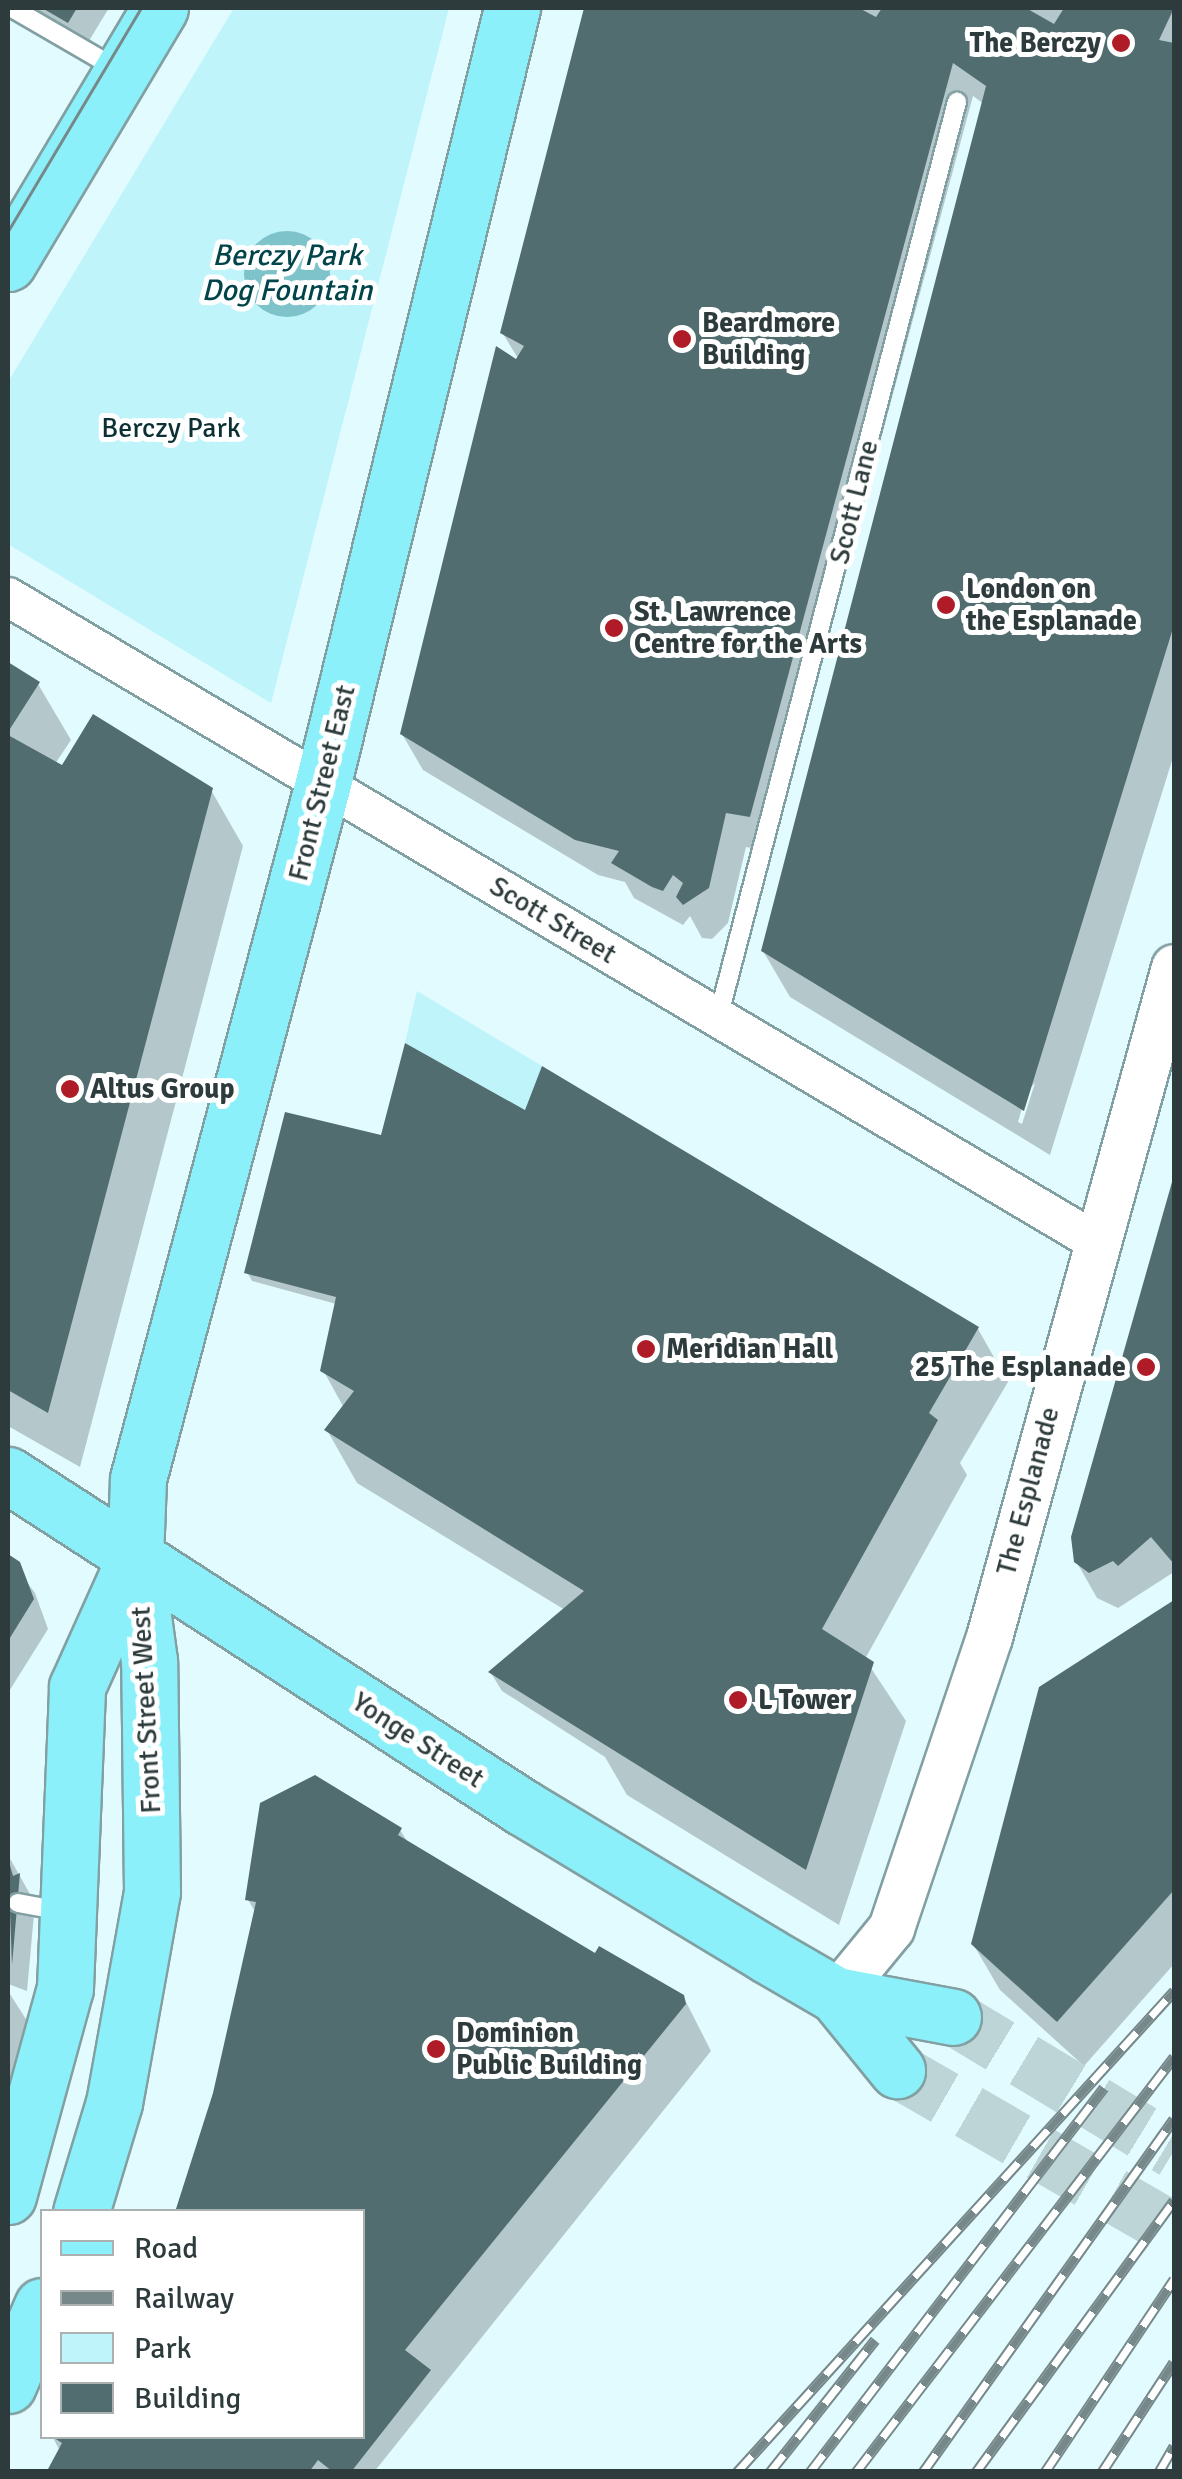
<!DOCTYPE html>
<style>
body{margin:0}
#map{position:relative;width:1182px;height:2479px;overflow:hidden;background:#e2fbfe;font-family:Signika,sans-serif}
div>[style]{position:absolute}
.green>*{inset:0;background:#bef4fa}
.water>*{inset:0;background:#7fc3ca}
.round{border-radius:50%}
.shadow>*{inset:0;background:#0003}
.building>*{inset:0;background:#516d70}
.primary-tunnel>*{height:55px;margin-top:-27.5px;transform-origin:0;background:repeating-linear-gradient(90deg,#bed5d7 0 55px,transparent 0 83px)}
.roads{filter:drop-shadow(2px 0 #829fa2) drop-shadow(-2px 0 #829fa2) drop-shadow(0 2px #829fa2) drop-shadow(0 -2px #829fa2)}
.service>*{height:18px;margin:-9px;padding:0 9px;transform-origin:9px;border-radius:9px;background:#fff}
.minor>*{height:38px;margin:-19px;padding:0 19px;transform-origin:19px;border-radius:19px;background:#fff}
.tertiary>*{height:45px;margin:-22.5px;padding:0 22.5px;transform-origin:22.5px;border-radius:22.5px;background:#fff}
.primary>*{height:55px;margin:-27.5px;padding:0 27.5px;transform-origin:27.5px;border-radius:27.5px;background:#8bf0f9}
.tram>*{height:2.5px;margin:-1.25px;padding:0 1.25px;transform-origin:1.25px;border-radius:1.25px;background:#76888a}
.rail>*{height:11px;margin-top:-5.5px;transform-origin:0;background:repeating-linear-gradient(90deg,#fff 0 22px,#76888a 0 44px);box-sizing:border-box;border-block:2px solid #76888a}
.dots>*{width:28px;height:28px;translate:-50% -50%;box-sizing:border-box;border:5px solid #fff;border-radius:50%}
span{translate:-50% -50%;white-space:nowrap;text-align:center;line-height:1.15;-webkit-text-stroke:10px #fff;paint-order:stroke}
.poi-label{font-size:28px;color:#2e3b3c;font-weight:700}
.right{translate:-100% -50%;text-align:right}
.left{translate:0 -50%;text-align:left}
.park-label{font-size:28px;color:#0d3034}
.street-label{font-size:28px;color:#2e3b3c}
.water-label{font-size:30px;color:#01444a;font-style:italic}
.frame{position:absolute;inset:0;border:10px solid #2e3b3c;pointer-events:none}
.legend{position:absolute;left:40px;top:2209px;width:325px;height:230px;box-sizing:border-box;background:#fff;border:2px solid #abb1b1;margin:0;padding:12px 18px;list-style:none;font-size:30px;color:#2e3b3c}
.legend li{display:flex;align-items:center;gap:20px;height:50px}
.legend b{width:50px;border:2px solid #abb1b1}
</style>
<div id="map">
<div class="green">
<div style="clip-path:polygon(234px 8px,449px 8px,271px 703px,8px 544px,8px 382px)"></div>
<div style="clip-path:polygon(417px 991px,542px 1066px,525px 1110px,405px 1043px)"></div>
</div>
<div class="water">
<div class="round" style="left:244px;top:231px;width:86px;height:86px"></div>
</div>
<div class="shadow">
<div style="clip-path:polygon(14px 8px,109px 8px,84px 49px)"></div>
<div style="clip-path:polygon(evenodd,588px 8px,1174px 8px,1174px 754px,1050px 1155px,790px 997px,763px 951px,984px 104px,973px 96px,770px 852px,746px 847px,728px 923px,712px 939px,702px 938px,690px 916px,683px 925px,634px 898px,625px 882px,598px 875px,423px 770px,402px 734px,522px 365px,502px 332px,588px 8px,1035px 1083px,1022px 1124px,1018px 1122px,1027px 1091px,1035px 1083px)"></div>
<div style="clip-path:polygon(8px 665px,38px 684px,71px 740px,55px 764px,211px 790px,243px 846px,80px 1467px,8px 1426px)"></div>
<div style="clip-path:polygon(527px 1113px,978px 1329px,1008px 1382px,960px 1463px,967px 1475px,865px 1659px,906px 1721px,839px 1925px,627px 1795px,605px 1757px,502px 1691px,491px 1673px,565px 1610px,357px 1483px,327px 1430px,344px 1408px,323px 1370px,340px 1305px,252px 1281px,247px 1272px,380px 1138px)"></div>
<div style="clip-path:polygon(1174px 1179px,1174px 1572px,1118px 1608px,1097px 1598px,1076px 1561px,1073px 1537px)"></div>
<div style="clip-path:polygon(8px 1557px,35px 1593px,48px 1629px,8px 1693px)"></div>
<div style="clip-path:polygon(1174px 1603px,1174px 1964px,1084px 2066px,1000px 1990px,973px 1944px,1042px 1689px)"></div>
<div style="clip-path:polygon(400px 1830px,409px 1844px,595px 1957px,683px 1996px,711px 2051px,374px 2472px,52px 2472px,60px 2451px,52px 2436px,362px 2436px,362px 2212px,215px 2094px,256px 1913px,248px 1900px)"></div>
<div style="clip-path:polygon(8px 1855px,35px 1903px,27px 1991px,8px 1984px)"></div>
<div style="clip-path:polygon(8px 1991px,45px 2049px,8px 2194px)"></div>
</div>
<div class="building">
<div style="clip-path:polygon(42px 8px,77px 8px,68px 23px)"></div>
<div style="clip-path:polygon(584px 8px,859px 8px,876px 17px,882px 8px,1026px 8px,1054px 24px,1064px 8px,1174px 8px,1159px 40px,1174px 43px,1174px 625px,1024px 1111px,761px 951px,986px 86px,953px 63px,750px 817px,726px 813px,709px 888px,683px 905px,676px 897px,683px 883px,673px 875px,663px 891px,652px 887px,611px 863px,619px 851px,575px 840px,400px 734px,496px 346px,516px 359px,524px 346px,500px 333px)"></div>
<div style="clip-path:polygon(8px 662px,40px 682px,8px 732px)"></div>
<div style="clip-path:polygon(93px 714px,213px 788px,48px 1413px,8px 1390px,8px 735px,62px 765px)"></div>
<div style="clip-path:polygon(405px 1043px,525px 1110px,542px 1066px,979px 1327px,929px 1413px,938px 1420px,822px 1629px,874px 1662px,806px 1870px,488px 1672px,584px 1591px,324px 1430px,354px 1391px,320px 1371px,336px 1297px,244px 1273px,285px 1112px,381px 1135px)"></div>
<div style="clip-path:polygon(1174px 1175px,1174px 1564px,1151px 1537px,1118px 1566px,1113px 1561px,1089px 1573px,1074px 1562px,1071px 1537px)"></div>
<div style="clip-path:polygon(8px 1554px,20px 1562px,34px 1599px,8px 1641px)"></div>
<div style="clip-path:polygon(1174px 1600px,1174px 1890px,1057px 2022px,971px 1944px,1039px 1687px)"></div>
<div style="clip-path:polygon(315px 1775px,402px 1828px,398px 1835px,595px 1953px,599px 1946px,684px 1995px,686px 2004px,405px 2350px,431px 2370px,351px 2472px,333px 2472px,318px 2460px,309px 2472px,53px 2472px,48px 2469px,62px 2443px,51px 2436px,362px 2436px,362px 2212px,175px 2212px,213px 2093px,256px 1902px,245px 1900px,260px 1803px)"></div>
<div style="clip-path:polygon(8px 1858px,13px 1876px,20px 1873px,12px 1965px)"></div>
</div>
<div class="primary-tunnel">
<div style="left:953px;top:2017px;width:258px;rotate:31.2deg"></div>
<div style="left:897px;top:2070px;width:320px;rotate:30deg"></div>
</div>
<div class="roads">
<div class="service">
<div style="left:12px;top:8px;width:124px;rotate:30.1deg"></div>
<div style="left:718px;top:1018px;width:947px;rotate:-75.38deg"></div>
<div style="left:18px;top:1903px;width:44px;rotate:10.5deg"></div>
</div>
<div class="minor">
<div style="left:8px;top:597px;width:1267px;rotate:30.65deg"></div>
</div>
<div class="tertiary">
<div style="left:836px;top:1995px;width:87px;rotate:-50.6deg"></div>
<div style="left:891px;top:1928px;width:307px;rotate:-71.4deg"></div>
<div style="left:989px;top:1637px;width:695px;rotate:-74.56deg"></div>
</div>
<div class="primary">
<div style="left:8px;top:263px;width:297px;rotate:-59.2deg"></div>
<div style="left:8px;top:1475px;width:612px;rotate:32.86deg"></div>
<div style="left:522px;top:1807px;width:286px;rotate:31.1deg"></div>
<div style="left:767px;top:1955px;width:80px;rotate:30.1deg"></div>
<div style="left:836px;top:1995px;width:119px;rotate:10.6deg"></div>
<div style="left:836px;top:1995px;width:97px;rotate:50.9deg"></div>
<div style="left:8px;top:2196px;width:216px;rotate:-74.7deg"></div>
<div style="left:65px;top:1988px;width:301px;rotate:-87.7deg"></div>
<div style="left:77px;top:1687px;width:141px;rotate:-65.8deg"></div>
<div style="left:81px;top:2212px;width:114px;rotate:-73.2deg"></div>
<div style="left:114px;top:2103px;width:215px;rotate:-79.8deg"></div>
<div style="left:152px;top:1891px;width:230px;rotate:-90.7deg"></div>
<div style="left:149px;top:1661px;width:104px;rotate:-97.7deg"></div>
<div style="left:135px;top:1558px;width:79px;rotate:-87.8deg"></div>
<div style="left:138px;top:1479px;width:720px;rotate:-75.11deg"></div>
<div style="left:323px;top:783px;width:798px;rotate:-76.29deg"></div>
<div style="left:8px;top:2385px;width:86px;rotate:-66.7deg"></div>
</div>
</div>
<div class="tram">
<div style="left:8px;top:231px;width:260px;rotate:-59.2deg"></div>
</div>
<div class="rail">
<div style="left:737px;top:2472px;width:650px;rotate:-47.74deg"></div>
<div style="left:770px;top:2472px;width:169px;rotate:-51.5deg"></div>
<div style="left:810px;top:2472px;width:484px;rotate:-52.6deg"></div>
<div style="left:856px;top:2472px;width:523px;rotate:-52.54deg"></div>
<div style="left:923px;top:2472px;width:433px;rotate:-54.6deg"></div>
<div style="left:976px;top:2472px;width:336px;rotate:-53.9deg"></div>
<div style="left:1045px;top:2472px;width:232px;rotate:-56.2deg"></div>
<div style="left:1102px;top:2472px;width:131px;rotate:-56.8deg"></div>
<div style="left:1159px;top:2472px;width:30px;rotate:-60deg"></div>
</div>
<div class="dots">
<div style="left:1121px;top:43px;background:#af1c27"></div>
<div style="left:682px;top:339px;background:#af1c27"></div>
<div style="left:946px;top:605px;background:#af1c27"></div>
<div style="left:614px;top:628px;background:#af1c27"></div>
<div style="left:70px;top:1089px;background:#af1c27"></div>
<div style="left:646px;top:1349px;background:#af1c27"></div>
<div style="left:1146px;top:1367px;background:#af1c27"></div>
<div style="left:738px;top:1700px;background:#af1c27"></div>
<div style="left:436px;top:2049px;background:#af1c27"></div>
</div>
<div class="poi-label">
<span class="right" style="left:1101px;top:43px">The Berczy</span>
<span class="left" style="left:702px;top:339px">Beardmore<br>Building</span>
<span class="left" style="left:966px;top:605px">London on<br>the Esplanade</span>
<span class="left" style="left:634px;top:628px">St. Lawrence<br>Centre for the Arts</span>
<span class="left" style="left:90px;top:1089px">Altus Group</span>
<span class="left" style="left:666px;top:1349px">Meridian Hall</span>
<span class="right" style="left:1126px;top:1367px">25 The Esplanade</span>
<span class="left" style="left:758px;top:1700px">L Tower</span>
<span class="left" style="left:456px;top:2049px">Dominion<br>Public Building</span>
</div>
<div class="park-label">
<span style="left:171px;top:428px">Berczy Park</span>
</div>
<div class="street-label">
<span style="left:854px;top:502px;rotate:-76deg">Scott Lane</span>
<span style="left:322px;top:783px;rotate:-76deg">Front Street East</span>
<span style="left:553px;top:920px;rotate:31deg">Scott Street</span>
<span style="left:1028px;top:1491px;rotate:-75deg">The Esplanade</span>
<span style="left:146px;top:1710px;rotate:-93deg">Front Street West</span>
<span style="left:418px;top:1740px;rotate:33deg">Yonge Street</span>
</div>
<div class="water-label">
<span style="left:287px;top:273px">Berczy Park<br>Dog Fountain</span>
</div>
<div class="frame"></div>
<ul class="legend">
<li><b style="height:12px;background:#8bf0f9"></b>Road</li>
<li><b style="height:12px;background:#76888a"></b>Railway</li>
<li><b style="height:28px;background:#bef4fa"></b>Park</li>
<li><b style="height:28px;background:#516d70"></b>Building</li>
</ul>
</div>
